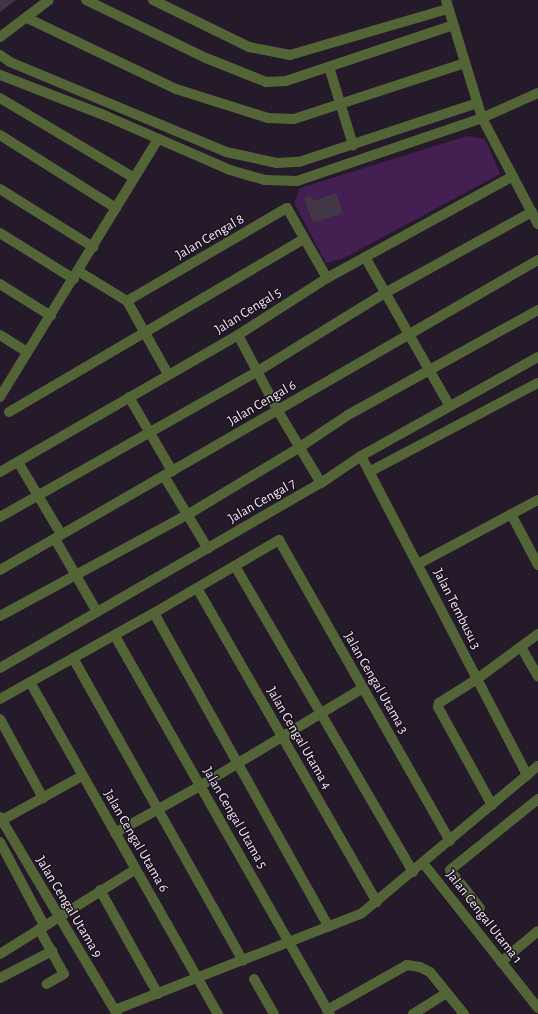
<!DOCTYPE html>
<style>
body{margin:0}
#map{position:relative;width:538px;height:1014px;overflow:hidden;background:#251a29;font-family:"Alegreya Sans",sans-serif}
div>[style]{position:absolute}
.green>*{inset:0;background:#431f52}
.building>*{inset:0;background:#423747}
.minor>*{height:10px;margin:-5px;padding:0 5px;transform-origin:5px;border-radius:5px;background:#536537}
span{translate:-50% -50%;white-space:nowrap;text-align:center;line-height:1.15;-webkit-text-stroke:3px #1b111f;paint-order:stroke}
.street-label{font-size:14px;color:#f0e9f3}
</style>
<div id="map">
<div class="green">
<div style="clip-path:polygon(467px 136px,485px 139px,500px 174px,344px 258px,326px 263px,294px 203px,300px 188px)"></div>
</div>
<div class="building">
<div style="clip-path:polygon(0 0,16px 0,0 12px)"></div>
<div style="clip-path:polygon(336px 193px,343px 213px,313px 223px,304px 198px,311px 196px,313px 201px)"></div>
</div>
<div class="minor">
<div style="left:86px;top:0;width:133px;rotate:25.8deg"></div>
<div style="left:206px;top:58px;width:65px;rotate:21.8deg"></div>
<div style="left:266px;top:82px;width:20px;rotate:-3deg"></div>
<div style="left:286px;top:81px;width:176px;rotate:-18.5deg"></div>
<div style="left:153px;top:0;width:107px;rotate:26.1deg"></div>
<div style="left:249px;top:47px;width:42px;rotate:11deg"></div>
<div style="left:290px;top:55px;width:164px;rotate:-16.3deg"></div>
<div style="left:446px;top:0;width:123px;rotate:73deg"></div>
<div style="left:482px;top:118px;width:120px;rotate:62.2deg"></div>
<div style="left:27px;top:18px;width:165px;rotate:25.5deg"></div>
<div style="left:176px;top:89px;width:96px;rotate:17.5deg"></div>
<div style="left:268px;top:118px;width:26px;rotate:2deg"></div>
<div style="left:294px;top:119px;width:180px;rotate:-18.1deg"></div>
<div style="left:0;top:37px;width:61px;rotate:-37.1deg"></div>
<div style="left:0;top:55px;width:12px;rotate:35deg"></div>
<div style="left:10px;top:62px;width:234px;rotate:22.6deg"></div>
<div style="left:226px;top:152px;width:52px;rotate:12.2deg"></div>
<div style="left:277px;top:163px;width:22px;rotate:-3deg"></div>
<div style="left:299px;top:162px;width:188px;rotate:-18.3deg"></div>
<div style="left:329px;top:67px;width:82px;rotate:72.9deg"></div>
<div style="left:0;top:75px;width:114px;rotate:21.1deg"></div>
<div style="left:106px;top:116px;width:135px;rotate:23.5deg"></div>
<div style="left:230px;top:170px;width:36px;rotate:16deg"></div>
<div style="left:265px;top:180px;width:32px;rotate:2deg"></div>
<div style="left:297px;top:181px;width:195px;rotate:-18.8deg"></div>
<div style="left:482px;top:118px;width:61px;rotate:-24.1deg"></div>
<div style="left:0;top:98px;width:156px;rotate:30.8deg"></div>
<div style="left:0;top:135px;width:137px;rotate:32.2deg"></div>
<div style="left:0;top:189px;width:110px;rotate:31.9deg"></div>
<div style="left:0;top:233px;width:87px;rotate:31.9deg"></div>
<div style="left:365px;top:257px;width:170px;rotate:60.4deg"></div>
<div style="left:78px;top:271px;width:57px;rotate:31.5deg"></div>
<div style="left:127px;top:301px;width:185px;rotate:-30.2deg"></div>
<div style="left:287px;top:208px;width:81px;rotate:60.3deg"></div>
<div style="left:0;top:284px;width:60px;rotate:32.1deg"></div>
<div style="left:127px;top:301px;width:84px;rotate:60.7deg"></div>
<div style="left:0;top:335px;width:32px;rotate:32deg"></div>
<div style="left:238px;top:335px;width:86px;rotate:62.2deg"></div>
<div style="left:278px;top:411px;width:84px;rotate:59.2deg"></div>
<div style="left:0;top:397px;width:303px;rotate:-58.5deg"></div>
<div style="left:129px;top:397px;width:86px;rotate:59.8deg"></div>
<div style="left:9px;top:412px;width:342px;rotate:-30.4deg"></div>
<div style="left:361px;top:456px;width:360px;rotate:62.5deg"></div>
<div style="left:18px;top:462px;width:84px;rotate:59.2deg"></div>
<div style="left:0;top:472px;width:275px;rotate:-29.9deg"></div>
<div style="left:238px;top:335px;width:106px;rotate:-32.6deg"></div>
<div style="left:327px;top:278px;width:212px;rotate:-28.7deg"></div>
<div style="left:369px;top:472px;width:191px;rotate:-27.8deg"></div>
<div style="left:164px;top:476px;width:85px;rotate:58.9deg"></div>
<div style="left:511px;top:514px;width:58px;rotate:62.1deg"></div>
<div style="left:0;top:517px;width:296px;rotate:-29.5deg"></div>
<div style="left:258px;top:371px;width:149px;rotate:-31.6deg"></div>
<div style="left:385px;top:293px;width:168px;rotate:-28.9deg"></div>
<div style="left:55px;top:539px;width:84px;rotate:60.1deg"></div>
<div style="left:418px;top:564px;width:136px;rotate:-28.1deg"></div>
<div style="left:235px;top:566px;width:354px;rotate:59.8deg"></div>
<div style="left:0;top:570px;width:621px;rotate:-29.95deg"></div>
<div style="left:197px;top:588px;width:362px;rotate:60.2deg"></div>
<div style="left:154px;top:613px;width:359px;rotate:60.9deg"></div>
<div style="left:0;top:616px;width:213px;rotate:-28.4deg"></div>
<div style="left:187px;top:515px;width:132px;rotate:-31deg"></div>
<div style="left:300px;top:447px;width:58px;rotate:-33.7deg"></div>
<div style="left:348px;top:415px;width:217px;rotate:-28.9deg"></div>
<div style="left:115px;top:636px;width:435px;rotate:60.4deg"></div>
<div style="left:521px;top:647px;width:34px;rotate:60deg"></div>
<div style="left:73px;top:658px;width:347px;rotate:60.7deg"></div>
<div style="left:0;top:668px;width:370px;rotate:-30deg"></div>
<div style="left:321px;top:483px;width:48px;rotate:-34deg"></div>
<div style="left:361px;top:456px;width:203px;rotate:-29.2deg"></div>
<div style="left:30px;top:682px;width:382px;rotate:60.5deg"></div>
<div style="left:0;top:699px;width:176px;rotate:-29.2deg"></div>
<div style="left:154px;top:613px;width:145px;rotate:-30.3deg"></div>
<div style="left:279px;top:540px;width:346px;rotate:60.4deg"></div>
<div style="left:0;top:719px;width:90px;rotate:61.4deg"></div>
<div style="left:492px;top:805px;width:112px;rotate:-118.9deg"></div>
<div style="left:438px;top:707px;width:4px;rotate:-76deg"></div>
<div style="left:439px;top:703px;width:45px;rotate:-32.3deg"></div>
<div style="left:477px;top:679px;width:76px;rotate:-36.4deg"></div>
<div style="left:0;top:817px;width:229px;rotate:59.3deg"></div>
<div style="left:2px;top:820px;width:91px;rotate:-28.8deg"></div>
<div style="left:115px;top:833px;width:97px;rotate:-28.9deg"></div>
<div style="left:200px;top:786px;width:190px;rotate:-31deg"></div>
<div style="left:0;top:842px;width:94px;rotate:62.1deg"></div>
<div style="left:423px;top:863px;width:185px;rotate:51.6deg"></div>
<div style="left:100px;top:890px;width:119px;rotate:60.9deg"></div>
<div style="left:480px;top:908px;width:48px;rotate:-128.3deg"></div>
<div style="left:450px;top:870px;width:113px;rotate:-38.9deg"></div>
<div style="left:39px;top:929px;width:51px;rotate:60.9deg"></div>
<div style="left:64px;top:974px;width:20px;rotate:150deg"></div>
<div style="left:0;top:954px;width:160px;rotate:-32deg"></div>
<div style="left:501px;top:962px;width:48px;rotate:-40deg"></div>
<div style="left:0;top:978px;width:59px;rotate:-27.4deg"></div>
<div style="left:254px;top:979px;width:40px;rotate:60.3deg"></div>
<div style="left:115px;top:1010px;width:265px;rotate:-21.4deg"></div>
<div style="left:362px;top:913px;width:229px;rotate:-39.9deg"></div>
<div style="left:327px;top:1010px;width:92px;rotate:-29.4deg"></div>
<div style="left:407px;top:965px;width:13px;rotate:9deg"></div>
<div style="left:420px;top:967px;width:11px;rotate:27deg"></div>
<div style="left:430px;top:972px;width:54px;rotate:51deg"></div>
<div style="left:413px;top:1014px;width:40px;rotate:-32deg"></div>
</div>
<div class="street-label">
<span style="left:210px;top:237px;rotate:-30deg">Jalan Cengal 8</span>
<span style="left:248px;top:311px;rotate:-32deg">Jalan Cengal 5</span>
<span style="left:262px;top:403px;rotate:-30deg">Jalan Cengal 6</span>
<span style="left:262px;top:501px;rotate:-30deg">Jalan Cengal 7</span>
<span style="left:457px;top:609px;rotate:63deg">Jalan Tembusu 3</span>
<span style="left:376px;top:683px;rotate:60deg">Jalan Cengal Utama 3</span>
<span style="left:299px;top:738px;rotate:60deg">Jalan Cengal Utama 4</span>
<span style="left:235px;top:818px;rotate:60deg">Jalan Cengal Utama 5</span>
<span style="left:136px;top:841px;rotate:60deg">Jalan Cengal Utama 6</span>
<span style="left:69px;top:907px;rotate:59deg">Jalan Cengal Utama 9</span>
<span style="left:484px;top:917px;rotate:52deg">Jalan Cengal Utama 1</span>
</div>
</div>
